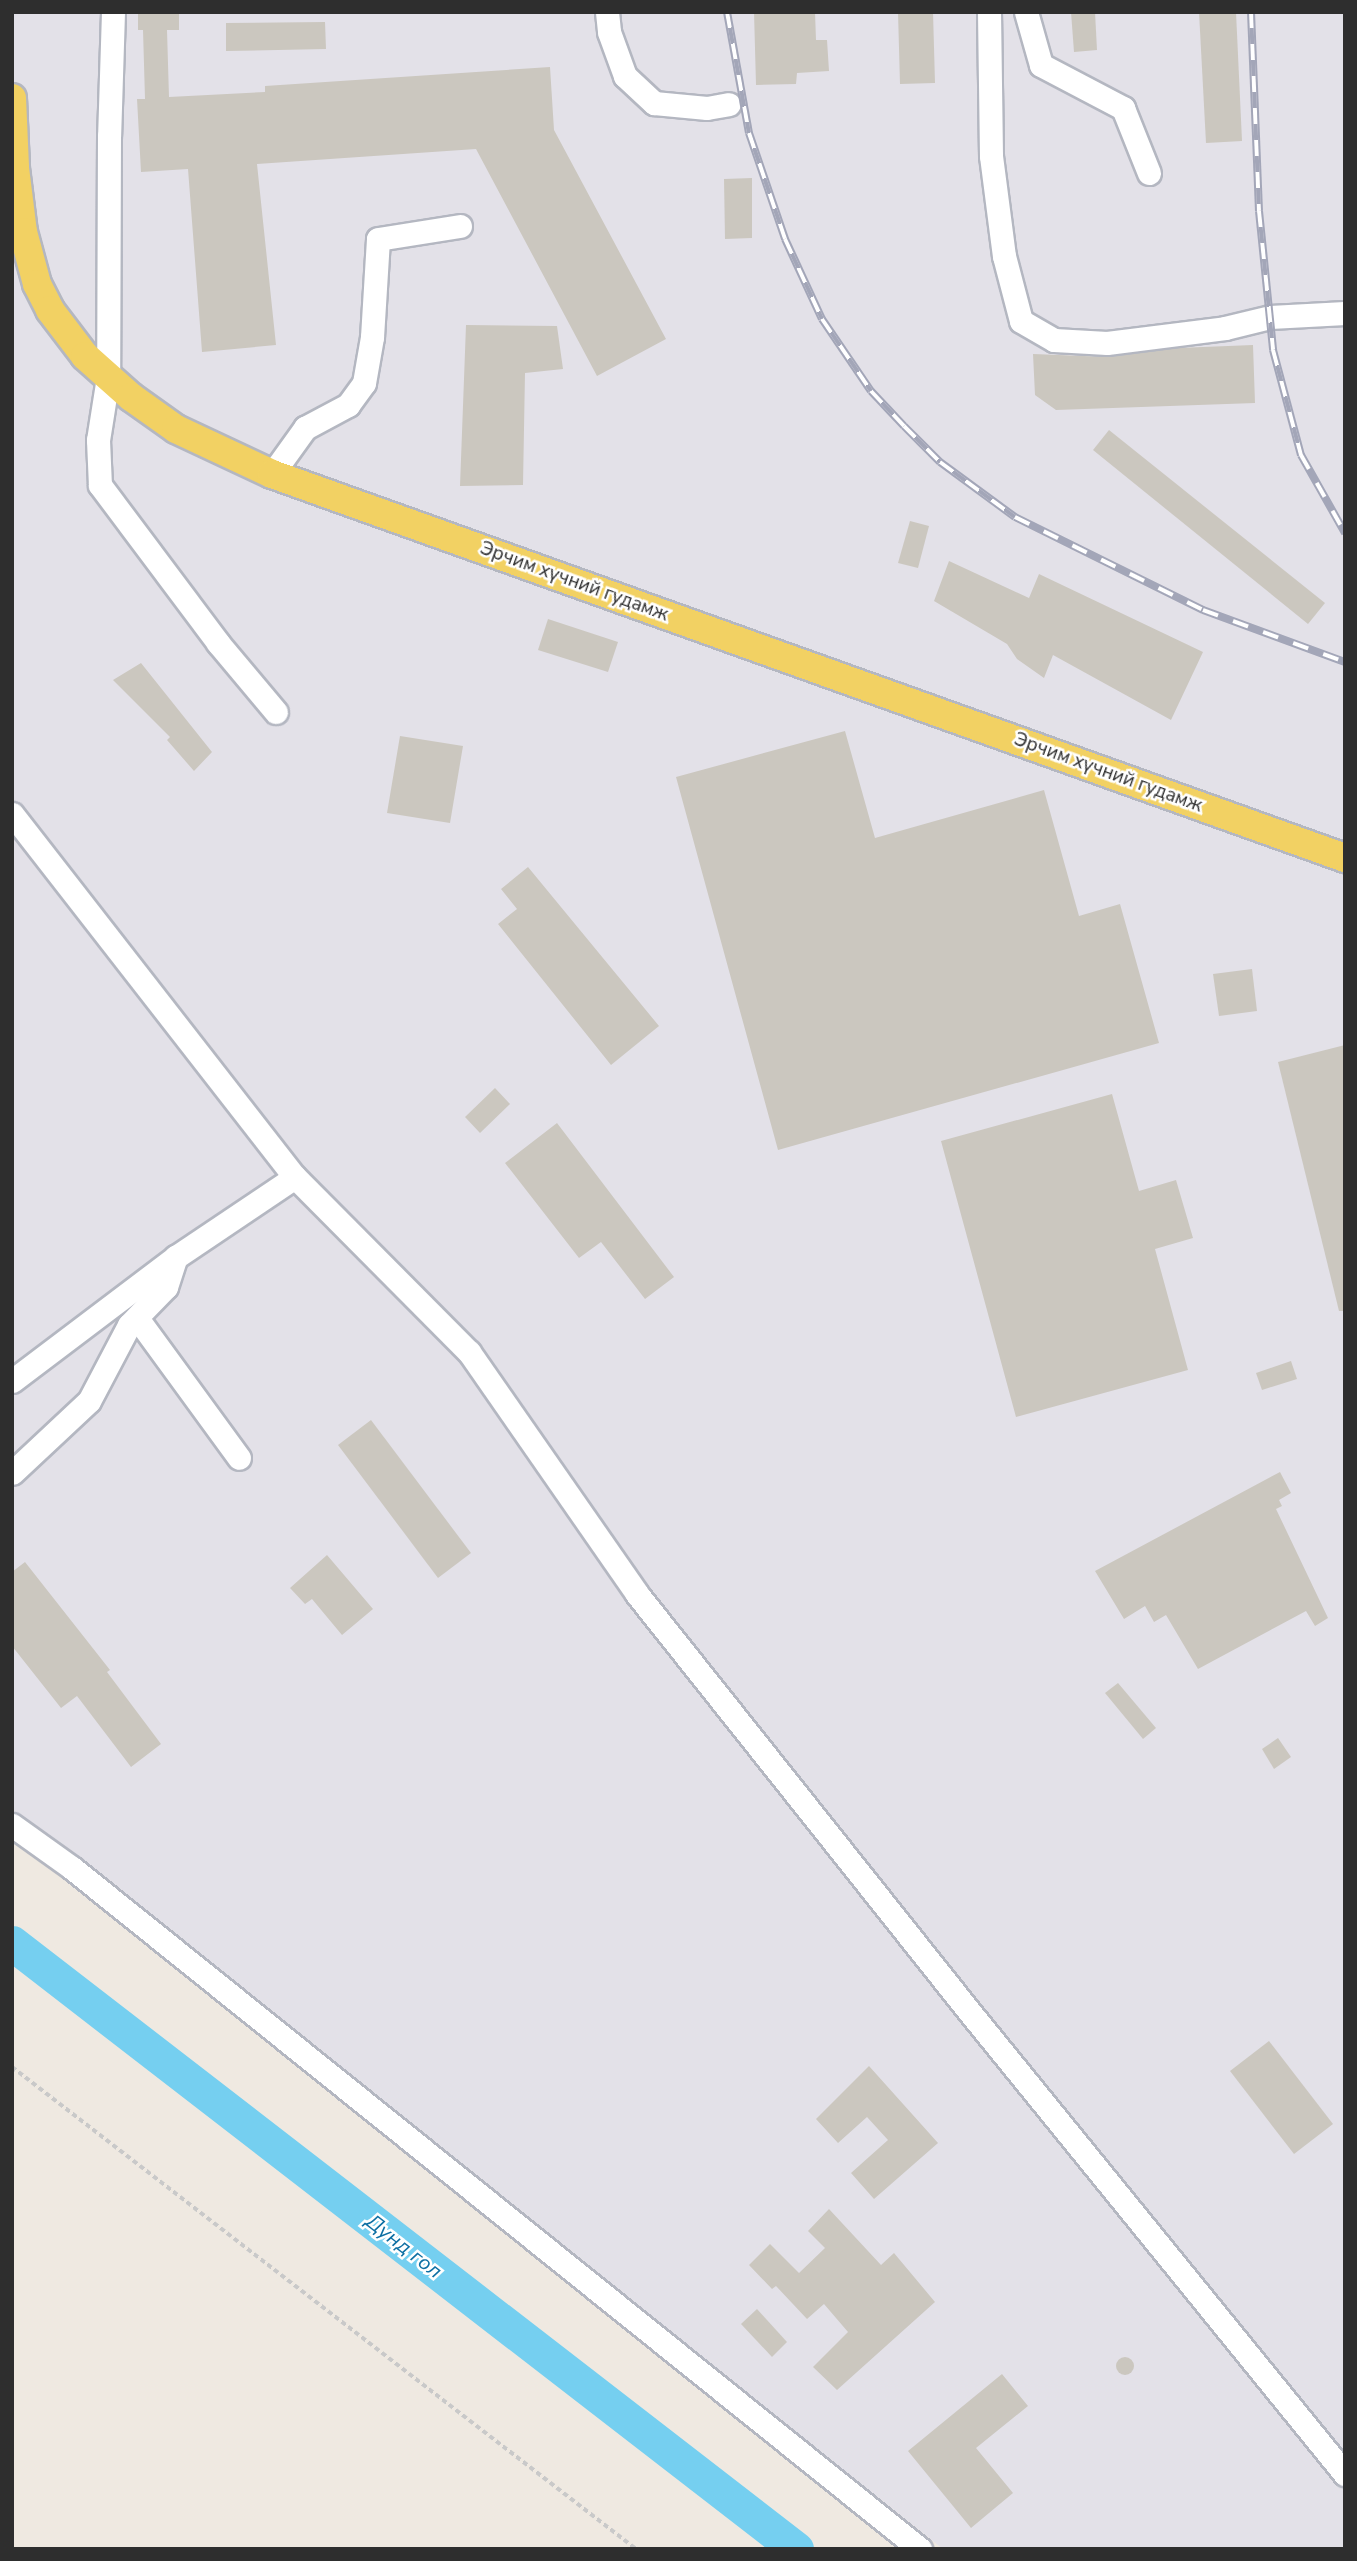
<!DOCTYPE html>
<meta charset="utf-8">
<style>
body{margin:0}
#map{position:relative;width:1357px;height:2561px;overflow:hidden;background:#efe9e1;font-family:"Nunito Sans",sans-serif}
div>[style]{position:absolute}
.industrial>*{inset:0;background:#e3e1e8}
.river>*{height:35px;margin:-17.5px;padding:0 17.5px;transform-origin:17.5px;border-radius:17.5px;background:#75cff0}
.building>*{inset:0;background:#cbc7bf}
.round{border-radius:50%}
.path>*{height:3.5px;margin-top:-1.75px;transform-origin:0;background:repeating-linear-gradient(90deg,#c9c9c9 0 5px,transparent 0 8.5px)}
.roads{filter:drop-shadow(2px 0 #b4b7c1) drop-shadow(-2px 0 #b4b7c1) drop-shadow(0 2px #b4b7c1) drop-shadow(0 -2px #b4b7c1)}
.minor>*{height:23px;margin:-11.5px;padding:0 11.5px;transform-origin:11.5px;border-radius:11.5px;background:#fff}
.major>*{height:28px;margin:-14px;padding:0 14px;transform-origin:14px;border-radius:14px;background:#f2d163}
.rail>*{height:8px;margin-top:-4px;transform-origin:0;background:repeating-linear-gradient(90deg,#fff 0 16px,#a3a6b8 0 32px);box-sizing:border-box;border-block:2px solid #a3a6b8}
span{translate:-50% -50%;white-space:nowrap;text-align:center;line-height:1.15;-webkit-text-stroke:5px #fff;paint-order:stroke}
.street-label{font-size:19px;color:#2e2e2e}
.water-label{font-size:21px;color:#0d6fa3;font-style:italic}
.frame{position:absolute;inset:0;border:14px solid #2e2e2e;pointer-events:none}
</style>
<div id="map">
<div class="industrial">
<div style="clip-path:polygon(12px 12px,1345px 12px,1345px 2549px,943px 2549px,12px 1810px)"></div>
</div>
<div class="river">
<div style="left:12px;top:1943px;width:991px;rotate:37.7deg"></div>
</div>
<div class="building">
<div style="clip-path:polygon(138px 12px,179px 12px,179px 30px,167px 30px,169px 97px,265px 92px,265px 86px,550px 67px,554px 130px,666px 339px,597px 376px,476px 149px,257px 164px,276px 345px,202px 352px,188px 169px,141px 172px,137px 99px,145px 99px,143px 30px,138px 30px)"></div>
<div style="clip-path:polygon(754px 12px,815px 12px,816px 40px,827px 40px,829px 71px,797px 73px,796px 84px,756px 85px)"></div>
<div style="clip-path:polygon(898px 12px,933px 12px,935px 83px,900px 84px)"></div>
<div style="clip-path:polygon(1071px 12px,1095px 12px,1097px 50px,1074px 52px)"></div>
<div style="clip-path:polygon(1199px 12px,1236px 12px,1242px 141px,1206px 143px)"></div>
<div style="clip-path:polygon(325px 22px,326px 49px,226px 51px,226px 23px)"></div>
<div style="clip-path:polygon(752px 178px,752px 238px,725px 239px,724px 179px)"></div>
<div style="clip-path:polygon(466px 325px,557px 326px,563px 369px,525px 373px,523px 485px,460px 486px)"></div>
<div style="clip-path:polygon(1253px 345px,1255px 403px,1056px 410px,1035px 395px,1033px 354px,1109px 357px,1178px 348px)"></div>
<div style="clip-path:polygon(1109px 430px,1325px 603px,1308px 624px,1093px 450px)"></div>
<div style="clip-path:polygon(910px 521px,929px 526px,918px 568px,898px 563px)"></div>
<div style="clip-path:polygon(949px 561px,1029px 598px,1039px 574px,1203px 652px,1171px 720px,1053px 655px,1044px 678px,1017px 659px,1007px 644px,934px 601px)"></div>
<div style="clip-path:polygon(548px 619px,618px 642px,608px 672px,538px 650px)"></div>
<div style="clip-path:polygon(141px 663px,212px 752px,194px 771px,167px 740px,170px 737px,113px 680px)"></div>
<div style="clip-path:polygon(845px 731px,875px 838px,1044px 790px,1079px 916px,1120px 904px,1159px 1043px,778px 1150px,676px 777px)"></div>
<div style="clip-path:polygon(400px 736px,463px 746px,450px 823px,387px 813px)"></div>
<div style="clip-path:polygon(528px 867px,659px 1026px,611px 1065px,498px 924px,517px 909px,501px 889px)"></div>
<div style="clip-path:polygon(1252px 969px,1257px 1011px,1219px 1016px,1213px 974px)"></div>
<div style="clip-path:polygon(1345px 1045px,1345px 1311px,1339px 1311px,1278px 1062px)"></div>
<div style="clip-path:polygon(495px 1088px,510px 1104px,480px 1133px,465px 1117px)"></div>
<div style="clip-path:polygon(1112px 1094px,1139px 1191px,1176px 1180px,1193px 1238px,1155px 1249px,1188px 1370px,1016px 1417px,941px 1141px)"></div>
<div style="clip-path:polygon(557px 1123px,674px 1277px,645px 1299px,601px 1242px,579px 1258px,505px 1163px)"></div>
<div style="clip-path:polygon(1291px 1361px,1297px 1379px,1262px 1390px,1256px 1373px)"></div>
<div style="clip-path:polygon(371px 1420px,471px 1553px,438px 1578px,338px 1445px)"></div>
<div style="clip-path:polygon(1280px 1472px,1291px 1493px,1279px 1500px,1282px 1506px,1276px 1509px,1328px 1618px,1315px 1626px,1306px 1611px,1198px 1669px,1166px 1615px,1154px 1622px,1145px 1606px,1124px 1619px,1095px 1571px)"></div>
<div style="clip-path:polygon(327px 1555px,373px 1609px,342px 1635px,312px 1599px,305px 1604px,290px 1588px)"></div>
<div style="clip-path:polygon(25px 1562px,110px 1670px,107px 1672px,161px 1744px,131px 1767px,77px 1696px,61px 1708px,12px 1646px,12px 1572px)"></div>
<div style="clip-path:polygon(1118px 1683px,1156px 1728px,1143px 1739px,1105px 1693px)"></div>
<div style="clip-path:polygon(1278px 1738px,1291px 1757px,1274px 1769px,1262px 1749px)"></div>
<div style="clip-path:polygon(1269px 2041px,1333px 2124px,1294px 2154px,1230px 2071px)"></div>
<div style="clip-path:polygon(869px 2066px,938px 2143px,874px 2199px,851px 2173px,888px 2140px,867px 2117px,838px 2143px,816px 2119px)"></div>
<div style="clip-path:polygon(829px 2209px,881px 2265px,894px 2253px,935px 2302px,837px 2390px,813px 2367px,848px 2332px,824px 2304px,807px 2319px,776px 2286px,772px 2289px,749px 2265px,770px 2244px,799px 2273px,825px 2248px,808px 2231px)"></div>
<div style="clip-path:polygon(757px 2309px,787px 2342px,772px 2357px,741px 2324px)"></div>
<div class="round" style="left:1116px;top:2357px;width:18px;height:18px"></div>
<div style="clip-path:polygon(1002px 2374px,1028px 2406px,976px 2448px,1013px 2493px,971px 2528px,908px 2451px)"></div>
</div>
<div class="path">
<div style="left:12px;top:2067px;width:788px;rotate:37.68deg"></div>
</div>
<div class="roads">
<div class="minor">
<div style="left:113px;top:12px;width:124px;rotate:91.8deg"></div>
<div style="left:109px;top:136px;width:241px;rotate:90.2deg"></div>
<div style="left:108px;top:377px;width:64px;rotate:99deg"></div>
<div style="left:98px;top:440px;width:45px;rotate:87.5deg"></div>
<div style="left:100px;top:485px;width:197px;rotate:53.2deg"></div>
<div style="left:218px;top:643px;width:90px;rotate:50deg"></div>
<div style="left:607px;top:12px;width:20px;rotate:84deg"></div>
<div style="left:609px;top:32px;width:47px;rotate:70deg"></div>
<div style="left:625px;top:76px;width:40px;rotate:43deg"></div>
<div style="left:654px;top:103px;width:53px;rotate:5.4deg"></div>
<div style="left:707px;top:108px;width:22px;rotate:-10deg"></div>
<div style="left:989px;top:12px;width:144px;rotate:89.2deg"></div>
<div style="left:991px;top:156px;width:101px;rotate:82.6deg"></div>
<div style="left:1004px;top:256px;width:67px;rotate:75.3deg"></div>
<div style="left:1021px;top:321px;width:38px;rotate:30deg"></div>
<div style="left:1054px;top:340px;width:53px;rotate:3.2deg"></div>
<div style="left:1107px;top:343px;width:119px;rotate:-7.2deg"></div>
<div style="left:1225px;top:328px;width:46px;rotate:-13.7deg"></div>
<div style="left:1270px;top:317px;width:75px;rotate:-3.1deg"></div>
<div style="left:1026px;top:12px;width:55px;rotate:74.2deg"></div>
<div style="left:1041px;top:65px;width:93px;rotate:27.7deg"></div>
<div style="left:1123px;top:108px;width:70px;rotate:68.2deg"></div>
<div style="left:272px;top:474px;width:57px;rotate:-54.3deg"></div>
<div style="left:305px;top:428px;width:49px;rotate:-28.1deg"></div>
<div style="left:348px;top:405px;width:27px;rotate:-54deg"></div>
<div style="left:364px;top:383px;width:47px;rotate:-80.1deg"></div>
<div style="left:372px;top:337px;width:98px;rotate:-86.5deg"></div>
<div style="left:378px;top:239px;width:83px;rotate:-9deg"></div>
<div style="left:12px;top:814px;width:460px;rotate:52.1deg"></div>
<div style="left:295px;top:1177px;width:247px;rotate:45.2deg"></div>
<div style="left:469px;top:1352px;width:295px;rotate:55.2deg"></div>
<div style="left:637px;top:1594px;width:532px;rotate:51.49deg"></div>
<div style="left:968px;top:2010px;width:598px;rotate:50.91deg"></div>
<div style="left:137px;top:1318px;width:173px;rotate:53.9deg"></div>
<div style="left:12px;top:1381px;width:206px;rotate:-37.1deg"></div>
<div style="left:176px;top:1257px;width:143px;rotate:-33.9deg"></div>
<div style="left:12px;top:1473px;width:105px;rotate:-43.1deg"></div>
<div style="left:89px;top:1401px;width:86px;rotate:-62.2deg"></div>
<div style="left:129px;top:1325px;width:53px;rotate:-45.8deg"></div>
<div style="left:166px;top:1287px;width:32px;rotate:-72deg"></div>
<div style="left:12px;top:1825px;width:74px;rotate:35.6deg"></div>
<div style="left:72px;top:1868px;width:1088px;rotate:38.77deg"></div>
</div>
<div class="major">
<div style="left:12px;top:98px;width:70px;rotate:87.5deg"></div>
<div style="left:15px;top:168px;width:64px;rotate:82.9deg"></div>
<div style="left:23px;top:232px;width:54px;rotate:74.9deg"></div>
<div style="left:37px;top:284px;width:29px;rotate:63deg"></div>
<div style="left:50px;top:310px;width:58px;rotate:52.7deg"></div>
<div style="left:85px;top:356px;width:62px;rotate:41.7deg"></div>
<div style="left:131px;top:397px;width:55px;rotate:35.4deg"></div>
<div style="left:176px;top:429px;width:106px;rotate:25.1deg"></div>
<div style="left:272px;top:474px;width:1140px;rotate:19.69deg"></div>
</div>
</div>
<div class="rail">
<div style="left:727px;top:12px;width:123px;rotate:79.7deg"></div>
<div style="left:749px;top:133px;width:112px;rotate:71.2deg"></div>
<div style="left:785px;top:239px;width:88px;rotate:65.2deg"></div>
<div style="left:822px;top:319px;width:87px;rotate:55.8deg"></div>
<div style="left:871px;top:391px;width:48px;rotate:46.7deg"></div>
<div style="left:904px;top:426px;width:51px;rotate:45deg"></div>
<div style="left:940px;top:462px;width:93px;rotate:36.3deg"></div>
<div style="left:1015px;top:517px;width:210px;rotate:26.3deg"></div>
<div style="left:1203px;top:610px;width:151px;rotate:20.1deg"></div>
<div style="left:1251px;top:12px;width:199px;rotate:87.7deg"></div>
<div style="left:1259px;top:211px;width:140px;rotate:84.2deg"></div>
<div style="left:1273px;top:350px;width:109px;rotate:75.1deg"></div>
<div style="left:1301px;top:455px;width:90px;rotate:60.6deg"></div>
</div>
<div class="street-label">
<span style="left:574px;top:582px;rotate:20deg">Эрчим хүчний гудамж</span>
<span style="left:1108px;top:773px;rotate:20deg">Эрчим хүчний гудамж</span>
</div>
<div class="water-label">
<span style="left:404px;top:2246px;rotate:38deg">Дунд гол</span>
</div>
<div class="frame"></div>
</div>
